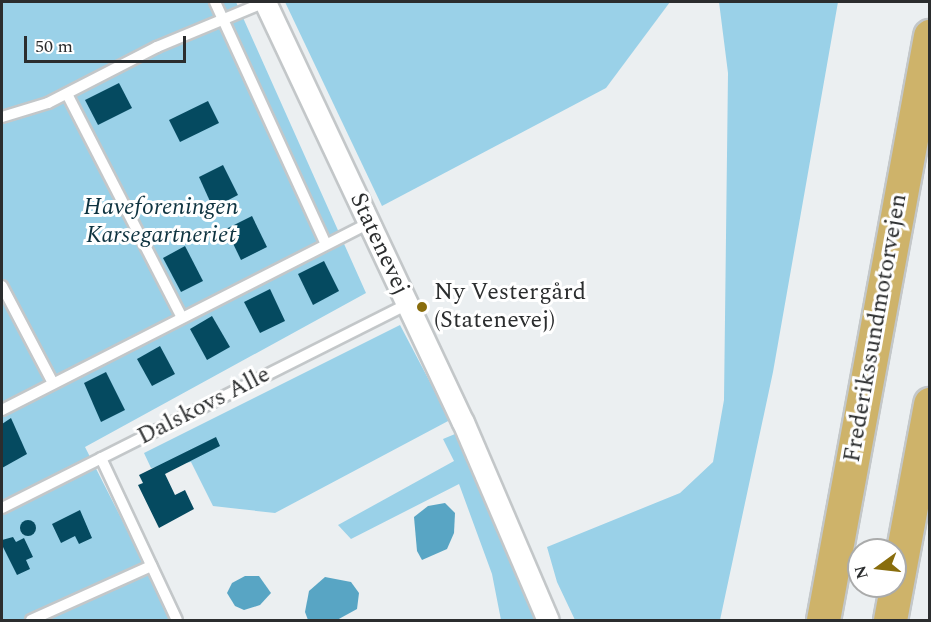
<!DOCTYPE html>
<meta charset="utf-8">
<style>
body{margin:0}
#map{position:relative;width:931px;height:622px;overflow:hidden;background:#ebeff1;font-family:Spectral,serif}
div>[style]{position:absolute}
.green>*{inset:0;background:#9ad1e8}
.water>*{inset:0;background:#58a5c4}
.building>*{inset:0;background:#054a60}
.round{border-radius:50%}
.roads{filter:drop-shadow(2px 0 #c3c7c9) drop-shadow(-2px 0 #c3c7c9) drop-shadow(0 2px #c3c7c9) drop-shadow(0 -2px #c3c7c9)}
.lane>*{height:10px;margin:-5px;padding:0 5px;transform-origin:5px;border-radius:5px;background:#fff}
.street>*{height:21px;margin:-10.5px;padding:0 10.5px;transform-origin:10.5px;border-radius:10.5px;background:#fff}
.highway>*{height:33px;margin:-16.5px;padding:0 16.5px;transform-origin:16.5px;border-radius:16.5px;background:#ceb36a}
.dots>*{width:16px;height:16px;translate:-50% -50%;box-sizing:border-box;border:3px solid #fff;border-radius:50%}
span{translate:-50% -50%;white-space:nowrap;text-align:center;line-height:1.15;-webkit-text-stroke:6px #fff;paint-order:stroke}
.park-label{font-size:24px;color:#0e3340;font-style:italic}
.street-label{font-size:24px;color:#2b2d2e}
.poi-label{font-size:24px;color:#2b2d2e}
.left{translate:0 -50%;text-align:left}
.frame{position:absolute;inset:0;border:3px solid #2b2d2e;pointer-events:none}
.north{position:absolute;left:847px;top:538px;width:60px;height:60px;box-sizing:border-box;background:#fff;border:2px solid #aaabab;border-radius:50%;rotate:255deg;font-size:16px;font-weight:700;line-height:24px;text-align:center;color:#2b2d2e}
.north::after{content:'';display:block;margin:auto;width:21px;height:27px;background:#896d0d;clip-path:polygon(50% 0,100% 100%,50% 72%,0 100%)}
.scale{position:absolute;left:24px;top:36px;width:162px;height:27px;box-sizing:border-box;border:3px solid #2b2d2e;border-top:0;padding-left:8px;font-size:18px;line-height:21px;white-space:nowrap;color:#2b2d2e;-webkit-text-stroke:4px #fff;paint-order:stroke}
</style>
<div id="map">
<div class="green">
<div style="clip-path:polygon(2px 2px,236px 2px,366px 293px,85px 447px,173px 620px,2px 620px)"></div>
<div style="clip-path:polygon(285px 2px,670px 2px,606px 88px,382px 206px)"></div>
<div style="clip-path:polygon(719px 2px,838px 2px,773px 372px,720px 620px,575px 620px,557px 582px,547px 547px,680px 493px,713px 462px,724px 400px,728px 73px)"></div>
<div style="clip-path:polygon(400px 325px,450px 420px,275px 513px,213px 506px,191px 462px,151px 468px,144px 453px)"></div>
<div style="clip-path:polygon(455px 434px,529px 592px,537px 620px,501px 620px,492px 574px,459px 484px,351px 539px,338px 525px,454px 461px,443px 439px)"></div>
</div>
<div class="water">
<div style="clip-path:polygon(445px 503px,455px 513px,454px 533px,447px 549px,422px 560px,417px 551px,414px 517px,428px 506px)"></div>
<div style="clip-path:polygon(245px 576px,259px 576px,271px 593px,260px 605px,244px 610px,235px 606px,227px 593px,232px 583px)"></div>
<div style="clip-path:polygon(325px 577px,351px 582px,359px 593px,357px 609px,337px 620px,308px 620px,305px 612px,309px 591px)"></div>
</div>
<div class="building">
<div style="clip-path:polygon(119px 83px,132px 108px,98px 125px,85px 100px)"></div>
<div style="clip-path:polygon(208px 101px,219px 123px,180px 142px,169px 120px)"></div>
<div style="clip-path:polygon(223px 165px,238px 195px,213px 208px,199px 177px)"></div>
<div style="clip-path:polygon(252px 216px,267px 247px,241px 260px,226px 229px)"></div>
<div style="clip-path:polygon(185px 246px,203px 281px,181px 292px,163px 258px)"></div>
<div style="clip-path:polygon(324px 261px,339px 291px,313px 305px,298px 274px)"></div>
<div style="clip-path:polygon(270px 289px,285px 321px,260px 333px,244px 302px)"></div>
<div style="clip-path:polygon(212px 316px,230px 347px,207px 360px,190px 329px)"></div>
<div style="clip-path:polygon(160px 346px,175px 374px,152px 386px,137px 359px)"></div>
<div style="clip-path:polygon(106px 372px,125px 410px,101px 422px,84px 383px)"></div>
<div style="clip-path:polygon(11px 418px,27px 454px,2px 468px,2px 424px)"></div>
<div style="clip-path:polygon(216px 437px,220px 446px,165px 474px,175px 495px,185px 490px,194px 509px,159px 528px,138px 485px,143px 483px,139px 475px)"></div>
<div style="clip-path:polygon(80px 510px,92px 538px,79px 544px,75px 536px,61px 543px,52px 524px)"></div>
<div class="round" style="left:20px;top:520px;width:16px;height:16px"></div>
<div style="clip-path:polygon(13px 537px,16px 542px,24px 538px,33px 557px,26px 560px,30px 569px,17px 575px,2px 545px,2px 540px)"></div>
</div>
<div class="roads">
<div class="lane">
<div style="left:215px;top:2px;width:266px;rotate:65.4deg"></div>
<div style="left:67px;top:94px;width:250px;rotate:62.8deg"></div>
<div style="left:2px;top:117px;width:48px;rotate:-16.9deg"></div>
<div style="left:48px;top:103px;width:123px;rotate:-27.2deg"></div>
<div style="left:157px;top:47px;width:117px;rotate:-22.6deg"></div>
<div style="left:2px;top:286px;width:110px;rotate:62.3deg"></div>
<div style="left:2px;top:410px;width:412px;rotate:-27deg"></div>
<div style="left:101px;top:458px;width:179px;rotate:64.9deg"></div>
<div style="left:2px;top:508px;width:453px;rotate:-26.7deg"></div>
<div style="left:31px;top:620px;width:132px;rotate:-24.2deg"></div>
</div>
<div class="street">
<div style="left:265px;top:2px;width:464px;rotate:64.8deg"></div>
<div style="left:463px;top:422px;width:215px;rotate:66.8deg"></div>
</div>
<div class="highway">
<div style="left:823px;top:620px;width:594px;rotate:-79.62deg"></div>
<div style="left:890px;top:620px;width:220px;rotate:-79.5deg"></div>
</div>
</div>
<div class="dots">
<div style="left:422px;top:307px;background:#896d0d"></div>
</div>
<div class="park-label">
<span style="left:161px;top:222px">Haveforeningen<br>Karsegartneriet</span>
</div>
<div class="street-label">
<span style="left:379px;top:244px;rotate:65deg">Statenevej</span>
<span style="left:876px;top:328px;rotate:-80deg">Frederikssundmotorvejen</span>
<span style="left:204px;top:406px;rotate:-27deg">Dalskovs Alle</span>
</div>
<div class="poi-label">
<span class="left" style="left:434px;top:307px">Ny Vestergård<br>(Statenevej)</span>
</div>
<div class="frame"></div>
<div class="north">N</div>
<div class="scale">50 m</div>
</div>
